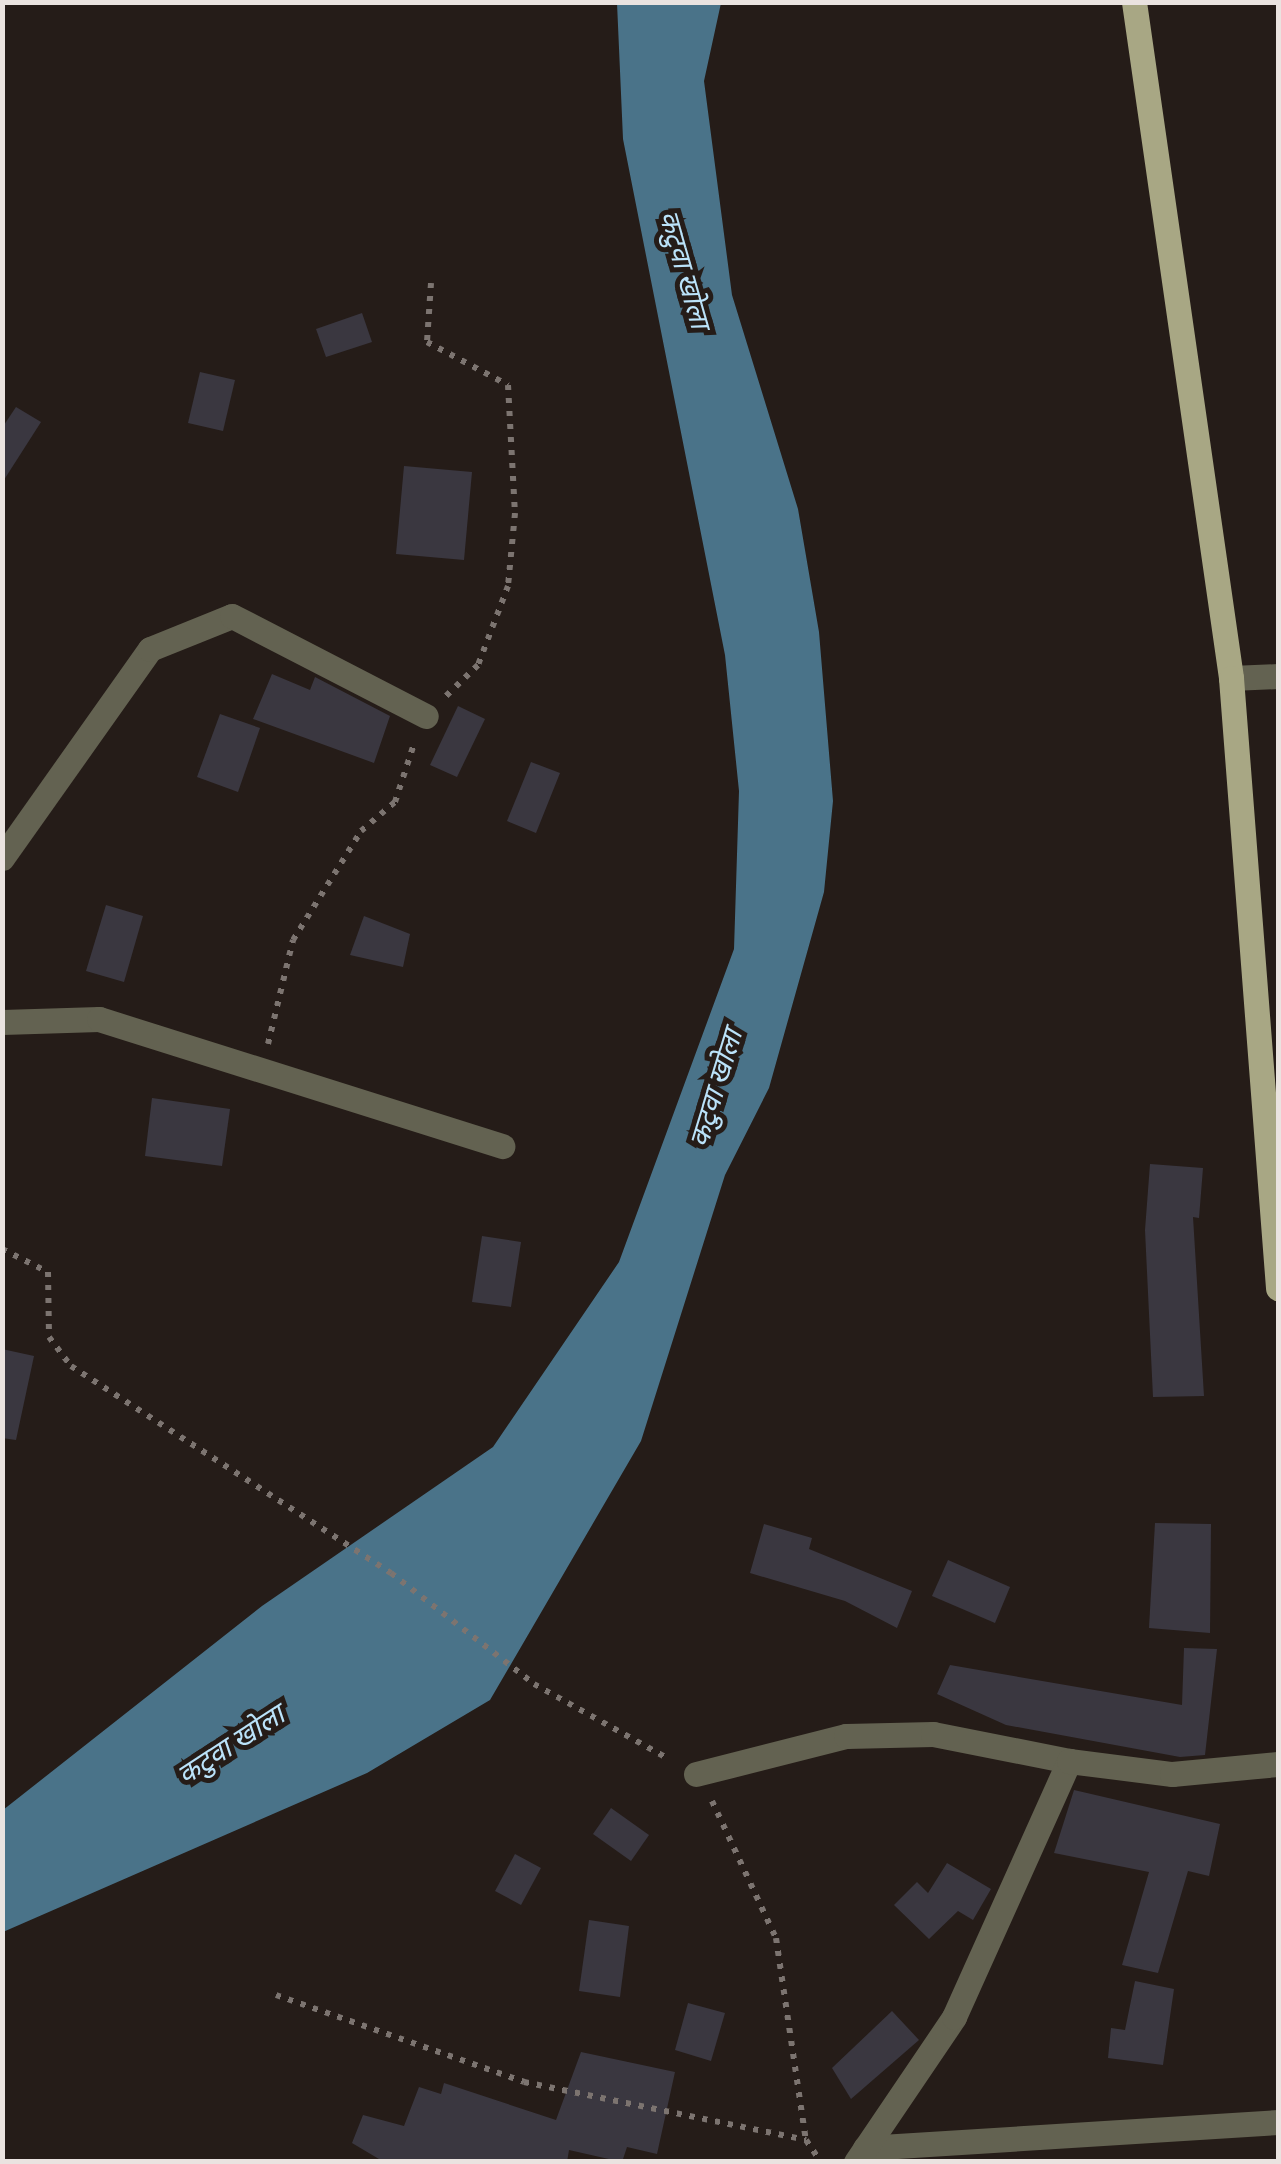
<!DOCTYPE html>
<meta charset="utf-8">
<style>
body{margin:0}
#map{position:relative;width:1281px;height:2164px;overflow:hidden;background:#251c18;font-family:Overpass,"Noto Sans Devanagari",sans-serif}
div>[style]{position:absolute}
.water>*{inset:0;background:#4a7389}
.building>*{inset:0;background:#3a3740}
.path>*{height:6px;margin-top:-3px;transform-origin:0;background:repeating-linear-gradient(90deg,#7c7470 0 5px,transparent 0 13px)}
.minor>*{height:25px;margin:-12.5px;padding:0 12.5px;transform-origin:12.5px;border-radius:12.5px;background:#636251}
.primary>*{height:25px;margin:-12.5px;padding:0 12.5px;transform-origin:12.5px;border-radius:12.5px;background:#a8a784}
span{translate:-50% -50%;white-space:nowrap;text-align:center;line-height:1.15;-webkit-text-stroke:10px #251c18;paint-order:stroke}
.water-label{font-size:28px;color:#bbe3fa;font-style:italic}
.frame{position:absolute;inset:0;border:5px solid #eae3e0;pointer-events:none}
</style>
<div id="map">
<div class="water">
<div style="clip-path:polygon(617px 3px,721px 3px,704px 81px,732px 295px,798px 509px,819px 632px,833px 801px,824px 892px,769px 1088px,725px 1175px,641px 1441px,490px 1700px,367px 1773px,3px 1932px,3px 1810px,262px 1606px,493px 1447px,619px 1262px,734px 949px,739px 791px,725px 655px,623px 139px)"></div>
</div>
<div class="building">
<div style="clip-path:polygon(362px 313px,372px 342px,326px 357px,316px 329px)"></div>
<div style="clip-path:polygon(200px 372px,235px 380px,223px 431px,188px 423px)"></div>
<div style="clip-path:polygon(16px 407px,41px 422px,2px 483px,2px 428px)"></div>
<div style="clip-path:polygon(404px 466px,472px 472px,464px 560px,396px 554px)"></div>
<div style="clip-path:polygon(272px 674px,310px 690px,315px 677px,390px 716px,374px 763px,253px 719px)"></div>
<div style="clip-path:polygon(458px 706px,485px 719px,457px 777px,430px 765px)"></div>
<div style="clip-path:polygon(220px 714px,260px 728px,238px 792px,197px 777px)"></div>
<div style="clip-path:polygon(531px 762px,560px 773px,536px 833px,507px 821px)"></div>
<div style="clip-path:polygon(106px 905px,143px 916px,124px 982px,86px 971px)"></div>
<div style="clip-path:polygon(364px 916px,410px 934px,403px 967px,350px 955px)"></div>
<div style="clip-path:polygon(152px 1098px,230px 1109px,222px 1166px,145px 1156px)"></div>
<div style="clip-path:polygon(1150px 1164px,1203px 1168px,1199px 1218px,1193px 1217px,1204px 1396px,1153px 1397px,1145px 1230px)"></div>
<div style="clip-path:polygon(482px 1236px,521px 1242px,511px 1307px,472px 1302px)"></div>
<div style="clip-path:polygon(2px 1349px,34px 1356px,16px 1440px,2px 1438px)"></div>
<div style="clip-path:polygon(1155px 1523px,1211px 1524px,1210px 1633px,1149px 1628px)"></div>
<div style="clip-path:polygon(764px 1524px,812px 1538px,809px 1549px,912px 1591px,897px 1628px,845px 1601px,750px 1573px)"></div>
<div style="clip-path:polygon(948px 1560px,1010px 1587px,995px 1623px,932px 1596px)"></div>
<div style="clip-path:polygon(1184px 1648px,1217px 1649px,1205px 1755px,1180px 1757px,1006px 1725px,937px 1694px,950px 1665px,1182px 1705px)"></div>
<div style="clip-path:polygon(1074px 1790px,1220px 1824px,1209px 1876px,1188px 1871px,1158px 1973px,1122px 1965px,1149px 1872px,1054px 1853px)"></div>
<div style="clip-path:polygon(611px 1808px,649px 1835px,631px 1861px,593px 1834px)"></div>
<div style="clip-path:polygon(515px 1854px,541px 1868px,521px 1905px,495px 1891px)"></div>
<div style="clip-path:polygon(947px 1863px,991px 1889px,973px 1920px,958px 1911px,929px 1939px,894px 1905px,917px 1882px,928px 1893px)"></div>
<div style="clip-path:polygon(589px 1920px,629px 1926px,620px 1997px,579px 1991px)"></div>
<div style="clip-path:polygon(1135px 1981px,1174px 1989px,1163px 2065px,1108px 2058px,1111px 2028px,1125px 2030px)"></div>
<div style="clip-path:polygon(688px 2003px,725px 2013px,711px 2061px,675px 2050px)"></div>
<div style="clip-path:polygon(892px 2011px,919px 2040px,851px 2099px,832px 2068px)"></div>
<div style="clip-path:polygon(581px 2052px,675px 2072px,657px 2154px,627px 2147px,622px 2162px,569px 2150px,567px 2162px,384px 2162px,352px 2143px,363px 2115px,404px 2126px,419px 2087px,441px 2094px,444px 2083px,556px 2120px)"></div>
</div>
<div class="path">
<div style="left:431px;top:283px;width:59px;rotate:93.9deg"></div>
<div style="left:427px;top:342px;width:92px;rotate:28deg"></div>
<div style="left:508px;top:385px;width:128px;rotate:86.9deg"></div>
<div style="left:515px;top:513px;width:73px;rotate:95.5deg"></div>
<div style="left:508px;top:586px;width:85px;rotate:110.8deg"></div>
<div style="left:478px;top:665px;width:46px;rotate:135.9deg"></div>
<div style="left:268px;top:1044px;width:107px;rotate:-76.5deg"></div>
<div style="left:293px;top:940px;width:128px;rotate:-58deg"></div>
<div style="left:361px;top:831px;width:45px;rotate:-40.5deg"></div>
<div style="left:395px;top:802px;width:61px;rotate:-71.9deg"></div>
<div style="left:2px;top:1249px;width:51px;rotate:26.6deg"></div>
<div style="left:48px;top:1272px;width:65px;rotate:89.1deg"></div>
<div style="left:49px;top:1337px;width:36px;rotate:53deg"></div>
<div style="left:71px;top:1366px;width:381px;rotate:32.9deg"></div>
<div style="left:391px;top:1573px;width:181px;rotate:37.8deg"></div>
<div style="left:534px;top:1684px;width:154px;rotate:29.1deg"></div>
<div style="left:712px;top:1801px;width:151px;rotate:65deg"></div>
<div style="left:776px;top:1938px;width:204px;rotate:81.6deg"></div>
<div style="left:806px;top:2140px;width:27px;rotate:56deg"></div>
<div style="left:276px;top:1995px;width:263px;rotate:19.3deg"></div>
<div style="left:524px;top:2082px;width:288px;rotate:11.6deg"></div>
</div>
<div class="minor">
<div style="left:1231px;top:678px;width:47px;rotate:-2.4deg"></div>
<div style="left:2px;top:858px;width:256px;rotate:-54.7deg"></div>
<div style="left:150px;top:649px;width:88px;rotate:-21.9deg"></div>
<div style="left:232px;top:616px;width:218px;rotate:27.3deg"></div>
<div style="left:2px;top:1022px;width:97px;rotate:-1.8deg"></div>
<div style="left:99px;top:1019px;width:423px;rotate:17.5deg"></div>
<div style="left:696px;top:1774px;width:155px;rotate:-14.2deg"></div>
<div style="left:846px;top:1736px;width:87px;rotate:-1.3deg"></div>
<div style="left:933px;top:1734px;width:139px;rotate:11.2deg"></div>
<div style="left:865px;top:2148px;width:414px;rotate:-3.6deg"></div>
<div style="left:856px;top:2162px;width:175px;rotate:-55.9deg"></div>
<div style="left:954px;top:2017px;width:281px;rotate:-65.8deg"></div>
<div style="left:1069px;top:1761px;width:104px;rotate:7.2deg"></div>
<div style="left:1172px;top:1774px;width:106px;rotate:-5.4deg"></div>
</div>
<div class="primary">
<div style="left:1134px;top:2px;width:683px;rotate:81.83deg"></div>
<div style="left:1231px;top:678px;width:612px;rotate:85.59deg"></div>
</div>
<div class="water-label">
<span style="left:682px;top:270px;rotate:74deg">कटुवा खोला</span>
<span style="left:718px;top:1089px;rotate:-73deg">कटुवा खोला</span>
<span style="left:232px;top:1747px;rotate:-33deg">कटुवा खोला</span>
</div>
<div class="frame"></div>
</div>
